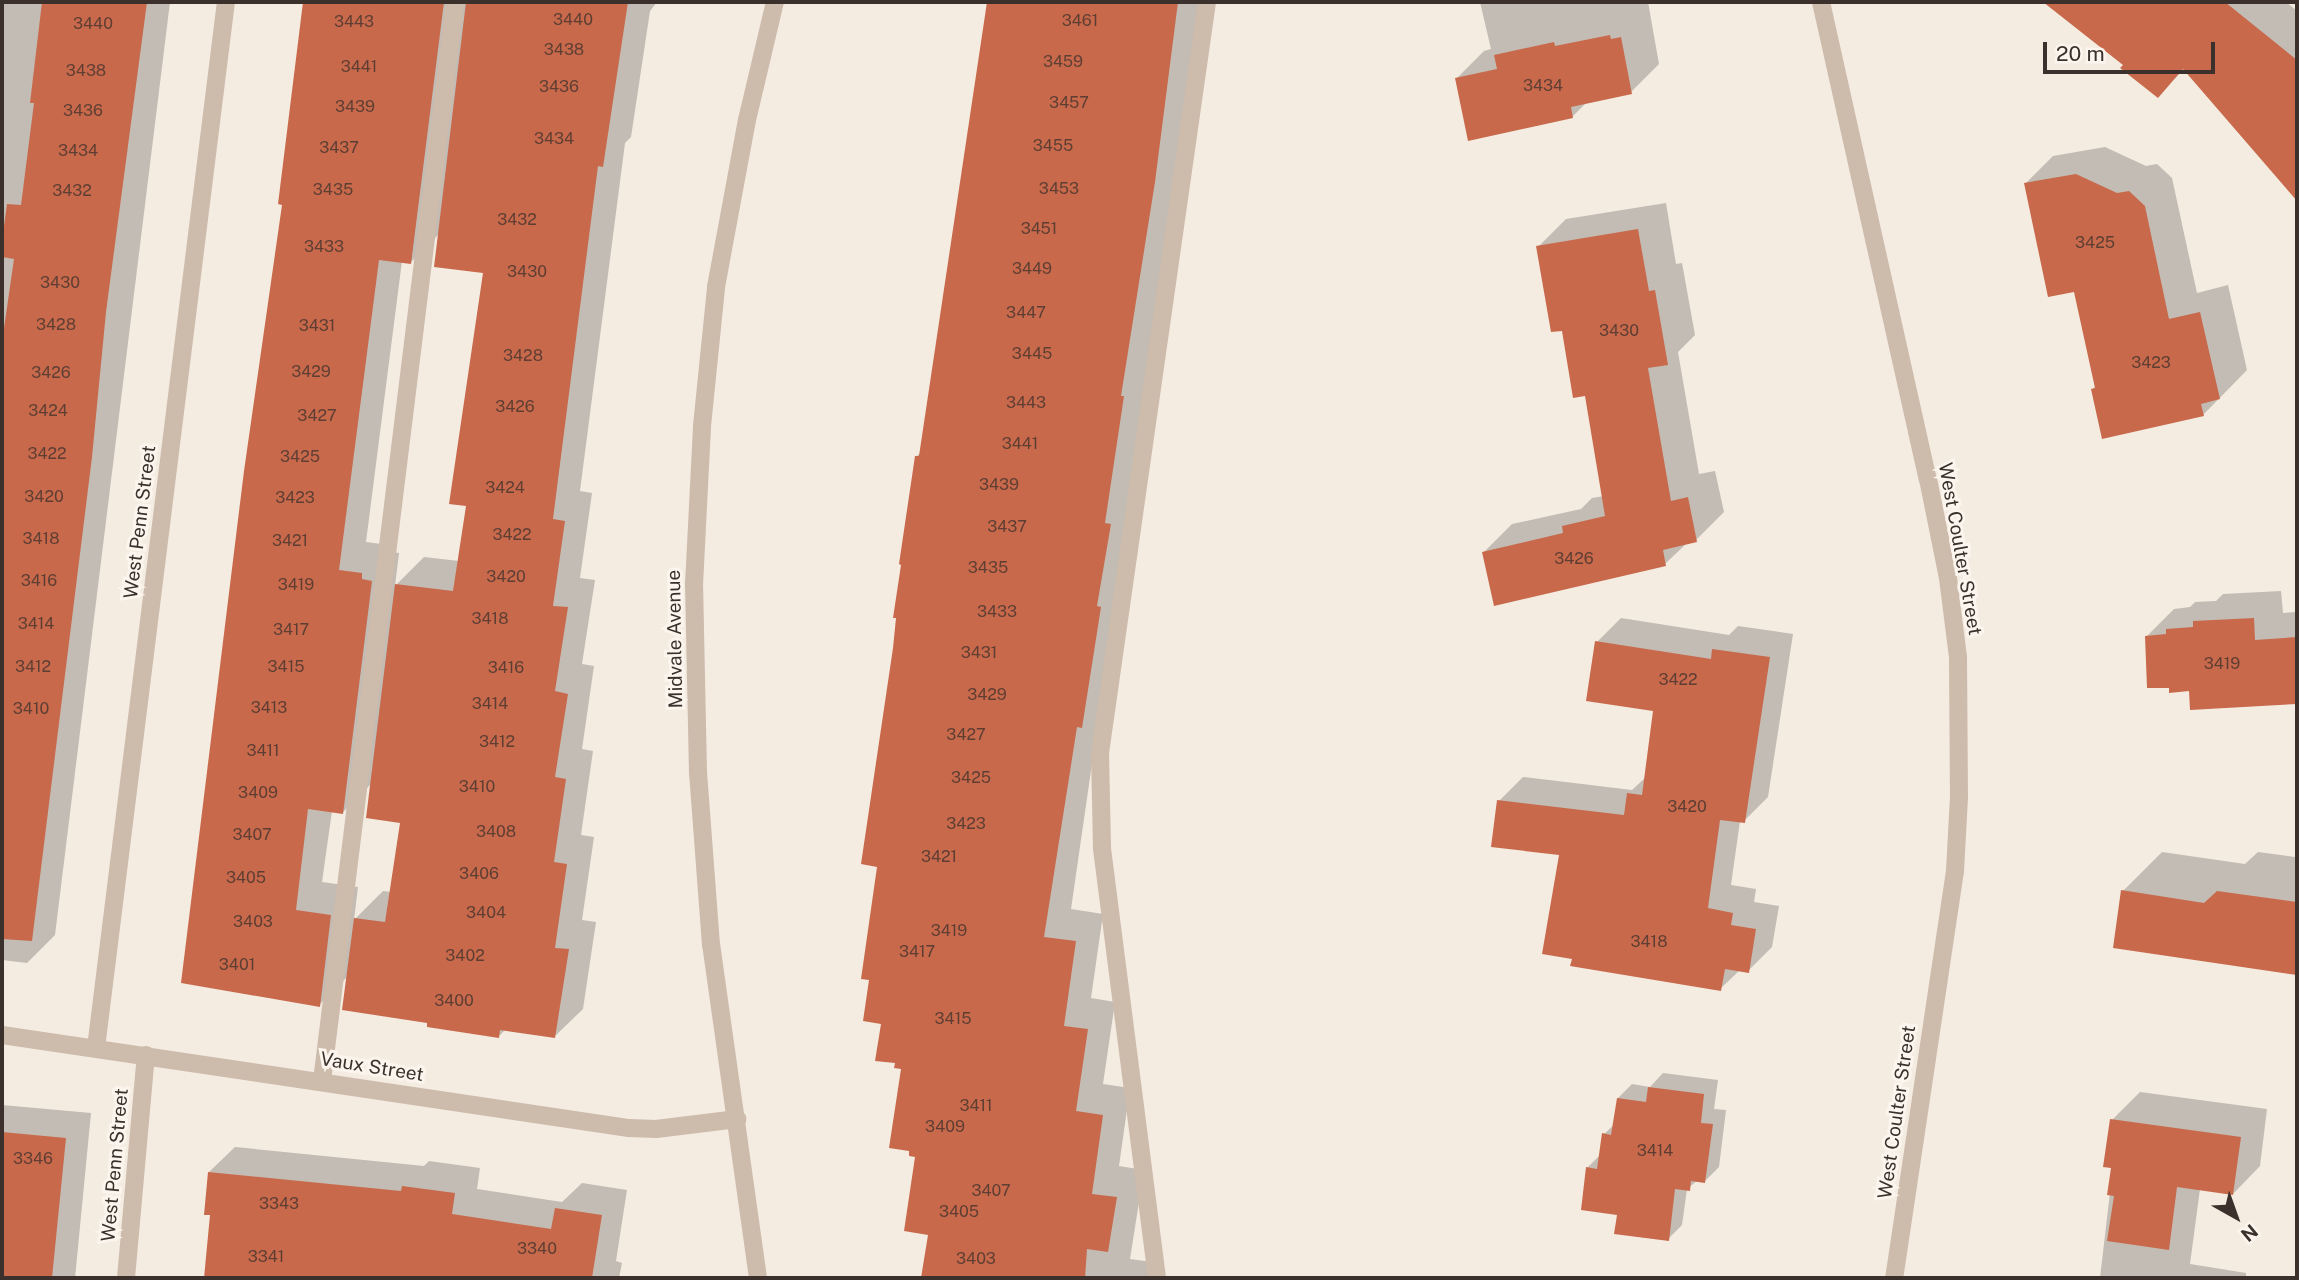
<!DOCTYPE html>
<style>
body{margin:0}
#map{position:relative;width:2299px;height:1280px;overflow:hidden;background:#f4ebe1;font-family:"Public Sans",sans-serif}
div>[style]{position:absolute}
.shadow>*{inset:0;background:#0003}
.building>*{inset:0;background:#c8694b}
.service>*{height:18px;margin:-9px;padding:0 9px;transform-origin:9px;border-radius:9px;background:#cdbbac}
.minor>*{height:18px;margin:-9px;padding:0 9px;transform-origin:9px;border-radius:9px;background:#cdbbac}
.tertiary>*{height:18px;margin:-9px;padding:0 9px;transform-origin:9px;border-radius:9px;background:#cdbbac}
span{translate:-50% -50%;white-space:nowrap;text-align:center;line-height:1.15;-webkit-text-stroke:6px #fbf5ee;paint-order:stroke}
.number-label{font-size:16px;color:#5e3e33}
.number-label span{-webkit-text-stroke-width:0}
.street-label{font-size:19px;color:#3b302b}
.frame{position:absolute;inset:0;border:4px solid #3b302b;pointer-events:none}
.north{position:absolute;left:2201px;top:1182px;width:70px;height:70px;-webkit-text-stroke:5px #fbf5ee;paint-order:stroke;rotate:140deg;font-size:19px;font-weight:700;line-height:28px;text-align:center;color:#3b302b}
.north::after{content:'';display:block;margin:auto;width:24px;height:32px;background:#3b302b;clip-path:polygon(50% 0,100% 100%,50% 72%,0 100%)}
.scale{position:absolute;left:2043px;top:42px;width:172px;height:32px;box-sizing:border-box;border:4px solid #3b302b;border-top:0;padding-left:9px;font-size:21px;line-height:24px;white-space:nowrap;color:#3b302b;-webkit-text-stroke:5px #fbf5ee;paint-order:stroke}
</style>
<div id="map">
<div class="shadow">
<div style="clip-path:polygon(2px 2px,170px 2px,55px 935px,27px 963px,2px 960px)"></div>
<div style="clip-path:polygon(evenodd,305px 2px,657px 2px,650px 11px,631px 137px,625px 143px,580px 491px,592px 493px,580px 578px,595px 580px,582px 664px,594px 666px,582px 749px,593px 751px,581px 835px,594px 837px,582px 920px,596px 922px,583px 1009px,555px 1036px,506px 1029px,499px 1036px,429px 1021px,348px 976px,319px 1005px,183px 982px,284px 203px,280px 203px,305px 2px,440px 233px,485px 272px,468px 505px,459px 561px,424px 557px,395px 586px,399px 553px,389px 552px,389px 545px,366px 542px,402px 261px,411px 262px,440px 233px,305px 2px,372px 783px,402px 821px,391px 892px,383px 891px,354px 920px,358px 887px,322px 882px,332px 811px,343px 812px,372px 783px)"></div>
<div style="clip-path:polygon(988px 2px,1202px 2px,1071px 909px,1103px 914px,1091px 998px,1115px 1002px,1103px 1084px,1130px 1088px,1119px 1166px,1144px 1170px,1130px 1259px,1159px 1263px,1156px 1278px,924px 1278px,930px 1234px,903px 1067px,897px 1062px,871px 978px,895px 649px,916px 457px,922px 451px)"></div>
<div style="clip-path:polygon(1480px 2px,1648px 2px,1659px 64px,1631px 92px,1587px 102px,1572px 117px,1457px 78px,1484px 51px,1491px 49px)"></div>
<div style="clip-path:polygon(2054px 2px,2286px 2px,2297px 11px,2297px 162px,2185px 68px,2158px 96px,2125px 65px,2051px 6px)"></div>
<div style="clip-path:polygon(2105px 147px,2146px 166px,2157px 164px,2172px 178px,2197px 293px,2228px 285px,2247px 370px,2203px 415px,2093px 389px,2097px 385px,2075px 290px,2026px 183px,2053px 156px)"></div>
<div style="clip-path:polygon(1666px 203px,1676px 264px,1682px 263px,1695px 335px,1678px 352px,1699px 474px,1715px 471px,1724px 512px,1696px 540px,1687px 543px,1665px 564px,1484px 552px,1512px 524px,1581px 509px,1592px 498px,1604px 496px,1587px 394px,1538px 247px,1566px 219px)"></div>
<div style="clip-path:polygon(2281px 591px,2283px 613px,2297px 612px,2297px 702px,2191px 708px,2191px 689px,2146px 637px,2174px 609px,2190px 607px,2195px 602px,2216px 601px,2223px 594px)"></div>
<div style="clip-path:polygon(1621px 618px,1729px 635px,1738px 626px,1793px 634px,1768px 797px,1744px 821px,1740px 821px,1731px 885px,1756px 889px,1754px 902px,1779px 906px,1772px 947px,1748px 971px,1740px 970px,1720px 989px,1574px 958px,1561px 854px,1499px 801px,1523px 777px,1632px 790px,1646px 777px,1655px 709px,1597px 642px)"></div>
<div style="clip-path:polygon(2297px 844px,2297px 974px,2115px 947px,2123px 891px,2162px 852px,2245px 864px,2258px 852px,2295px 857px)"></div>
<div style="clip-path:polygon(1663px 1073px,1718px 1080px,1714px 1109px,1726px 1110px,1719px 1167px,1705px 1181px,1698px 1180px,1687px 1189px,1682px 1225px,1668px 1239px,1619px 1213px,1587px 1168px,1601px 1154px,1604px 1134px,1615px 1124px,1618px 1098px,1632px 1084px,1650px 1087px)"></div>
<div style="clip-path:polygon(2140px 1092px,2267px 1109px,2260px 1166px,2233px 1194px,2200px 1189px,2190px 1264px,2246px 1273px,2246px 1278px,2100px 1278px,2113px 1167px,2112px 1120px)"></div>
<div style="clip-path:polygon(2px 1105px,91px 1113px,75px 1278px,2px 1278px)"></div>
<div style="clip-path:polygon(235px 1147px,424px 1166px,429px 1161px,480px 1168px,477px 1189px,562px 1202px,582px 1183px,627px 1190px,616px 1261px,622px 1263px,619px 1278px,205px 1278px,212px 1214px,209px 1172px)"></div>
</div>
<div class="building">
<div style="clip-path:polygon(42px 2px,147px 2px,106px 312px,92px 457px,32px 941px,2px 939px,2px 342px,14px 259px,2px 257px,2px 241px,7px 204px,21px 205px,34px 103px,30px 103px)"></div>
<div style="clip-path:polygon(303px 2px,444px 2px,411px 264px,379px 260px,339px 570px,362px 573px,362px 579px,372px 581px,343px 814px,308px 809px,296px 910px,331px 915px,320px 1007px,181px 983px,244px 471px,282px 205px,278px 204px)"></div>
<div style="clip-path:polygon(466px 2px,628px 2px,603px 167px,598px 166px,553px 519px,565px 521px,553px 606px,568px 607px,555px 691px,568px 694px,555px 777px,566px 779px,554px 862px,567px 864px,555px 948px,569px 949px,555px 1038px,500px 1030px,499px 1038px,427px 1027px,427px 1023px,342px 1010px,354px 918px,385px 922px,400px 823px,366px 818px,395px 584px,453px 591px,466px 506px,449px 504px,483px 273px,434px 267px)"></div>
<div style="clip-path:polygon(987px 2px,1178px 2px,1155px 182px,1121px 396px,1124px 396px,1105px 523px,1111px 524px,1097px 606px,1101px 607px,1082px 728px,1077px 727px,1044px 937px,1076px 941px,1064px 1026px,1088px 1029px,1076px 1111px,1103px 1115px,1092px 1194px,1117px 1197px,1108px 1252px,1087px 1249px,1085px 1278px,921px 1278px,928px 1235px,904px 1231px,915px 1157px,909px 1156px,909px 1151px,889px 1148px,901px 1069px,894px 1068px,895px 1063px,875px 1061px,881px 1024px,863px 1021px,869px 980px,861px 979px,877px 867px,861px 864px,893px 648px,896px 618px,893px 618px,901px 565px,899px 564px,915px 456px,919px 456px)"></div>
<div style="clip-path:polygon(2043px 2px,2225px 2px,2297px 60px,2297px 201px,2183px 69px,2158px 98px,2120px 68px,2123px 65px)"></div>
<div style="clip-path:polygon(1610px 35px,1611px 39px,1621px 37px,1632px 94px,1571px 107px,1573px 118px,1468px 141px,1455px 78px,1497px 69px,1494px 55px,1554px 42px,1555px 46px)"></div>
<div style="clip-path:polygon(2076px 174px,2117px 193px,2129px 191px,2145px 206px,2169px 319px,2200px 312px,2220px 399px,2201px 404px,2204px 416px,2102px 439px,2091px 389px,2095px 388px,2074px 292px,2048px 297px,2024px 183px)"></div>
<div style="clip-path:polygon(1638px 229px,1649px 291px,1655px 290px,1668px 365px,1648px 368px,1671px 501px,1688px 497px,1697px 542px,1663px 550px,1666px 566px,1494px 606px,1482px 552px,1563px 533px,1562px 526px,1605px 516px,1585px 396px,1573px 398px,1562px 331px,1551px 332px,1536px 246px)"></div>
<div style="clip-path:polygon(2254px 618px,2255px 640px,2297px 637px,2297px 704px,2190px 710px,2189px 691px,2169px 693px,2169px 688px,2147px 688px,2145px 636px,2166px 634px,2166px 629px,2193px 627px,2193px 621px)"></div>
<div style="clip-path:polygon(1595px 641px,1711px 659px,1712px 649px,1770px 657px,1745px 823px,1720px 820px,1708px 908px,1733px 913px,1731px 925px,1756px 929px,1749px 973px,1725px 969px,1721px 991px,1570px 966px,1572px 959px,1542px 954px,1559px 855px,1491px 847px,1497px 800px,1624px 815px,1627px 793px,1642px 795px,1653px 711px,1586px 701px)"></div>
<div style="clip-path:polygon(2121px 890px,2204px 903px,2217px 891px,2297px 902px,2297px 975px,2113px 948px)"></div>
<div style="clip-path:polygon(1648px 1087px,1704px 1094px,1701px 1123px,1713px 1124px,1705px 1183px,1691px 1181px,1690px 1191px,1675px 1189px,1669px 1241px,1614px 1234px,1617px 1215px,1581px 1210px,1586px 1167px,1597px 1169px,1602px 1133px,1611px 1135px,1617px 1098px,1646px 1102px)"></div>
<div style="clip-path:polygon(2110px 1119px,2241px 1137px,2233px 1195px,2177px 1187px,2169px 1250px,2107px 1241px,2114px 1196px,2107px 1195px,2111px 1168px,2103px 1167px)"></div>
<div style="clip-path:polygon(2px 1132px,66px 1138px,52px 1278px,2px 1278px)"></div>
<div style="clip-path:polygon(208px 1172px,401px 1191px,402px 1186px,455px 1193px,452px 1214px,551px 1229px,555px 1208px,602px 1215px,592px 1278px,204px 1278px,210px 1215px,204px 1215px)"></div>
</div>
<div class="service">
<div style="left:322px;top:1081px;width:1087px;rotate:-82.97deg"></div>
<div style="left:1157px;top:1278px;width:434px;rotate:-97.3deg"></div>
<div style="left:1102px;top:848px;width:95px;rotate:-91.2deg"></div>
<div style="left:1100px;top:753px;width:759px;rotate:-81.89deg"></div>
</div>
<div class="minor">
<div style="left:1821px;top:2px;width:489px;rotate:77.4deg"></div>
<div style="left:1928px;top:479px;width:101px;rotate:78.6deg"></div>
<div style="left:1948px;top:578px;width:80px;rotate:82.8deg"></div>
<div style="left:1958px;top:657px;width:140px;rotate:89.6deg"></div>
<div style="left:1959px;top:797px;width:74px;rotate:93.1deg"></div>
<div style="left:1955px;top:871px;width:412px;rotate:98.5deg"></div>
<div style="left:2px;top:1035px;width:634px;rotate:8.44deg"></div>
<div style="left:629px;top:1128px;width:27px;rotate:2deg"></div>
<div style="left:656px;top:1129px;width:82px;rotate:-7deg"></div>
<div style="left:96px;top:1048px;width:1054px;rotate:-82.92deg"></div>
<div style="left:126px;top:1278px;width:224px;rotate:-84.9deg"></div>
</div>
<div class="tertiary">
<div style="left:758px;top:1278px;width:336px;rotate:-98deg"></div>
<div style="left:711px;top:945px;width:172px;rotate:-94.3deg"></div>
<div style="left:698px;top:773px;width:188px;rotate:-91.2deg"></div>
<div style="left:694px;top:585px;width:159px;rotate:-87.1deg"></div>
<div style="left:702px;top:426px;width:140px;rotate:-84.2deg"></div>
<div style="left:716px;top:287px;width:170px;rotate:-79.5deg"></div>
<div style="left:747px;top:120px;width:121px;rotate:-76.7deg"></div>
</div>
<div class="number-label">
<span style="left:573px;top:20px">3440</span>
<span style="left:1080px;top:21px">3461</span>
<span style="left:354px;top:22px">3443</span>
<span style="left:93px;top:24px">3440</span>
<span style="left:564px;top:50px">3438</span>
<span style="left:1063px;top:62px">3459</span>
<span style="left:359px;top:67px">3441</span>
<span style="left:86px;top:71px">3438</span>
<span style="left:1543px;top:86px">3434</span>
<span style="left:559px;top:87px">3436</span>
<span style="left:1069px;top:103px">3457</span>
<span style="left:355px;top:107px">3439</span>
<span style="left:83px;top:111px">3436</span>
<span style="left:554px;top:139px">3434</span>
<span style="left:1053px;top:146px">3455</span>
<span style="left:339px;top:148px">3437</span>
<span style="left:78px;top:151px">3434</span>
<span style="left:1059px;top:189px">3453</span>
<span style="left:333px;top:190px">3435</span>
<span style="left:72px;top:191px">3432</span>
<span style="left:517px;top:220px">3432</span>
<span style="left:1039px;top:229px">3451</span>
<span style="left:2095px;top:243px">3425</span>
<span style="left:324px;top:247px">3433</span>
<span style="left:1032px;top:269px">3449</span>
<span style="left:527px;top:272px">3430</span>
<span style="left:60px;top:283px">3430</span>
<span style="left:1026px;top:313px">3447</span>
<span style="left:56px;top:325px">3428</span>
<span style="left:317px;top:326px">3431</span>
<span style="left:1619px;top:331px">3430</span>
<span style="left:1032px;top:354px">3445</span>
<span style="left:523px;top:356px">3428</span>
<span style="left:2151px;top:363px">3423</span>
<span style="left:311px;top:372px">3429</span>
<span style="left:51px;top:373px">3426</span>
<span style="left:1026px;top:403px">3443</span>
<span style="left:515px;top:407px">3426</span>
<span style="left:48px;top:411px">3424</span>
<span style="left:317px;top:416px">3427</span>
<span style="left:1020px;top:444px">3441</span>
<span style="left:47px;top:454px">3422</span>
<span style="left:300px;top:457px">3425</span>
<span style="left:999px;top:485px">3439</span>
<span style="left:505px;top:488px">3424</span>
<span style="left:44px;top:497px">3420</span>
<span style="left:295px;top:498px">3423</span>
<span style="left:1007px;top:527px">3437</span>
<span style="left:512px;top:535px">3422</span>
<span style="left:41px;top:539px">3418</span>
<span style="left:290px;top:541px">3421</span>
<span style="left:1574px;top:559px">3426</span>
<span style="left:988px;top:568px">3435</span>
<span style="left:506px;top:577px">3420</span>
<span style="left:39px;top:581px">3416</span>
<span style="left:296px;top:585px">3419</span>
<span style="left:997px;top:612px">3433</span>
<span style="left:490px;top:619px">3418</span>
<span style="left:36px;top:624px">3414</span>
<span style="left:291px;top:630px">3417</span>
<span style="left:979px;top:653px">3431</span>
<span style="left:2222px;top:664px">3419</span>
<span style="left:33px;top:667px">3412</span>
<span style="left:286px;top:667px">3415</span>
<span style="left:506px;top:668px">3416</span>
<span style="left:1678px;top:680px">3422</span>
<span style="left:987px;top:695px">3429</span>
<span style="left:490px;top:704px">3414</span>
<span style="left:269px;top:708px">3413</span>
<span style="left:31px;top:709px">3410</span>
<span style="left:966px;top:735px">3427</span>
<span style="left:497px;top:742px">3412</span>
<span style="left:263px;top:751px">3411</span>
<span style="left:971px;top:778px">3425</span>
<span style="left:477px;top:787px">3410</span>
<span style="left:258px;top:793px">3409</span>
<span style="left:1687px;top:807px">3420</span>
<span style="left:966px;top:824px">3423</span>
<span style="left:496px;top:832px">3408</span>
<span style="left:252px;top:835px">3407</span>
<span style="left:939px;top:857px">3421</span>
<span style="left:479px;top:874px">3406</span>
<span style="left:246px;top:878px">3405</span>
<span style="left:486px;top:913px">3404</span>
<span style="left:253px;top:922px">3403</span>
<span style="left:949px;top:931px">3419</span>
<span style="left:1649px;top:942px">3418</span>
<span style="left:917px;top:952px">3417</span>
<span style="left:465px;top:956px">3402</span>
<span style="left:237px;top:965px">3401</span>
<span style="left:454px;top:1001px">3400</span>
<span style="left:953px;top:1019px">3415</span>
<span style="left:976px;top:1106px">3411</span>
<span style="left:945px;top:1127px">3409</span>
<span style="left:1655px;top:1151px">3414</span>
<span style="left:33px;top:1159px">3346</span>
<span style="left:991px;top:1191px">3407</span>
<span style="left:279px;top:1204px">3343</span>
<span style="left:959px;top:1212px">3405</span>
<span style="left:537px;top:1249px">3340</span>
<span style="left:266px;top:1257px">3341</span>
<span style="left:976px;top:1259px">3403</span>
</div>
<div class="street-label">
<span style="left:140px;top:522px;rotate:-83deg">West Penn Street</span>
<span style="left:1960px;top:549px;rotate:80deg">West Coulter Street</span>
<span style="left:675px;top:639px;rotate:-91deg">Midvale Avenue</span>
<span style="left:372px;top:1067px;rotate:9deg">Vaux Street</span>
<span style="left:1897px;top:1112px;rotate:-82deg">West Coulter Street</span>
<span style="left:115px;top:1165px;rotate:-85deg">West Penn Street</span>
</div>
<div class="frame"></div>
<div class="north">N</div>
<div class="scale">20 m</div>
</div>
